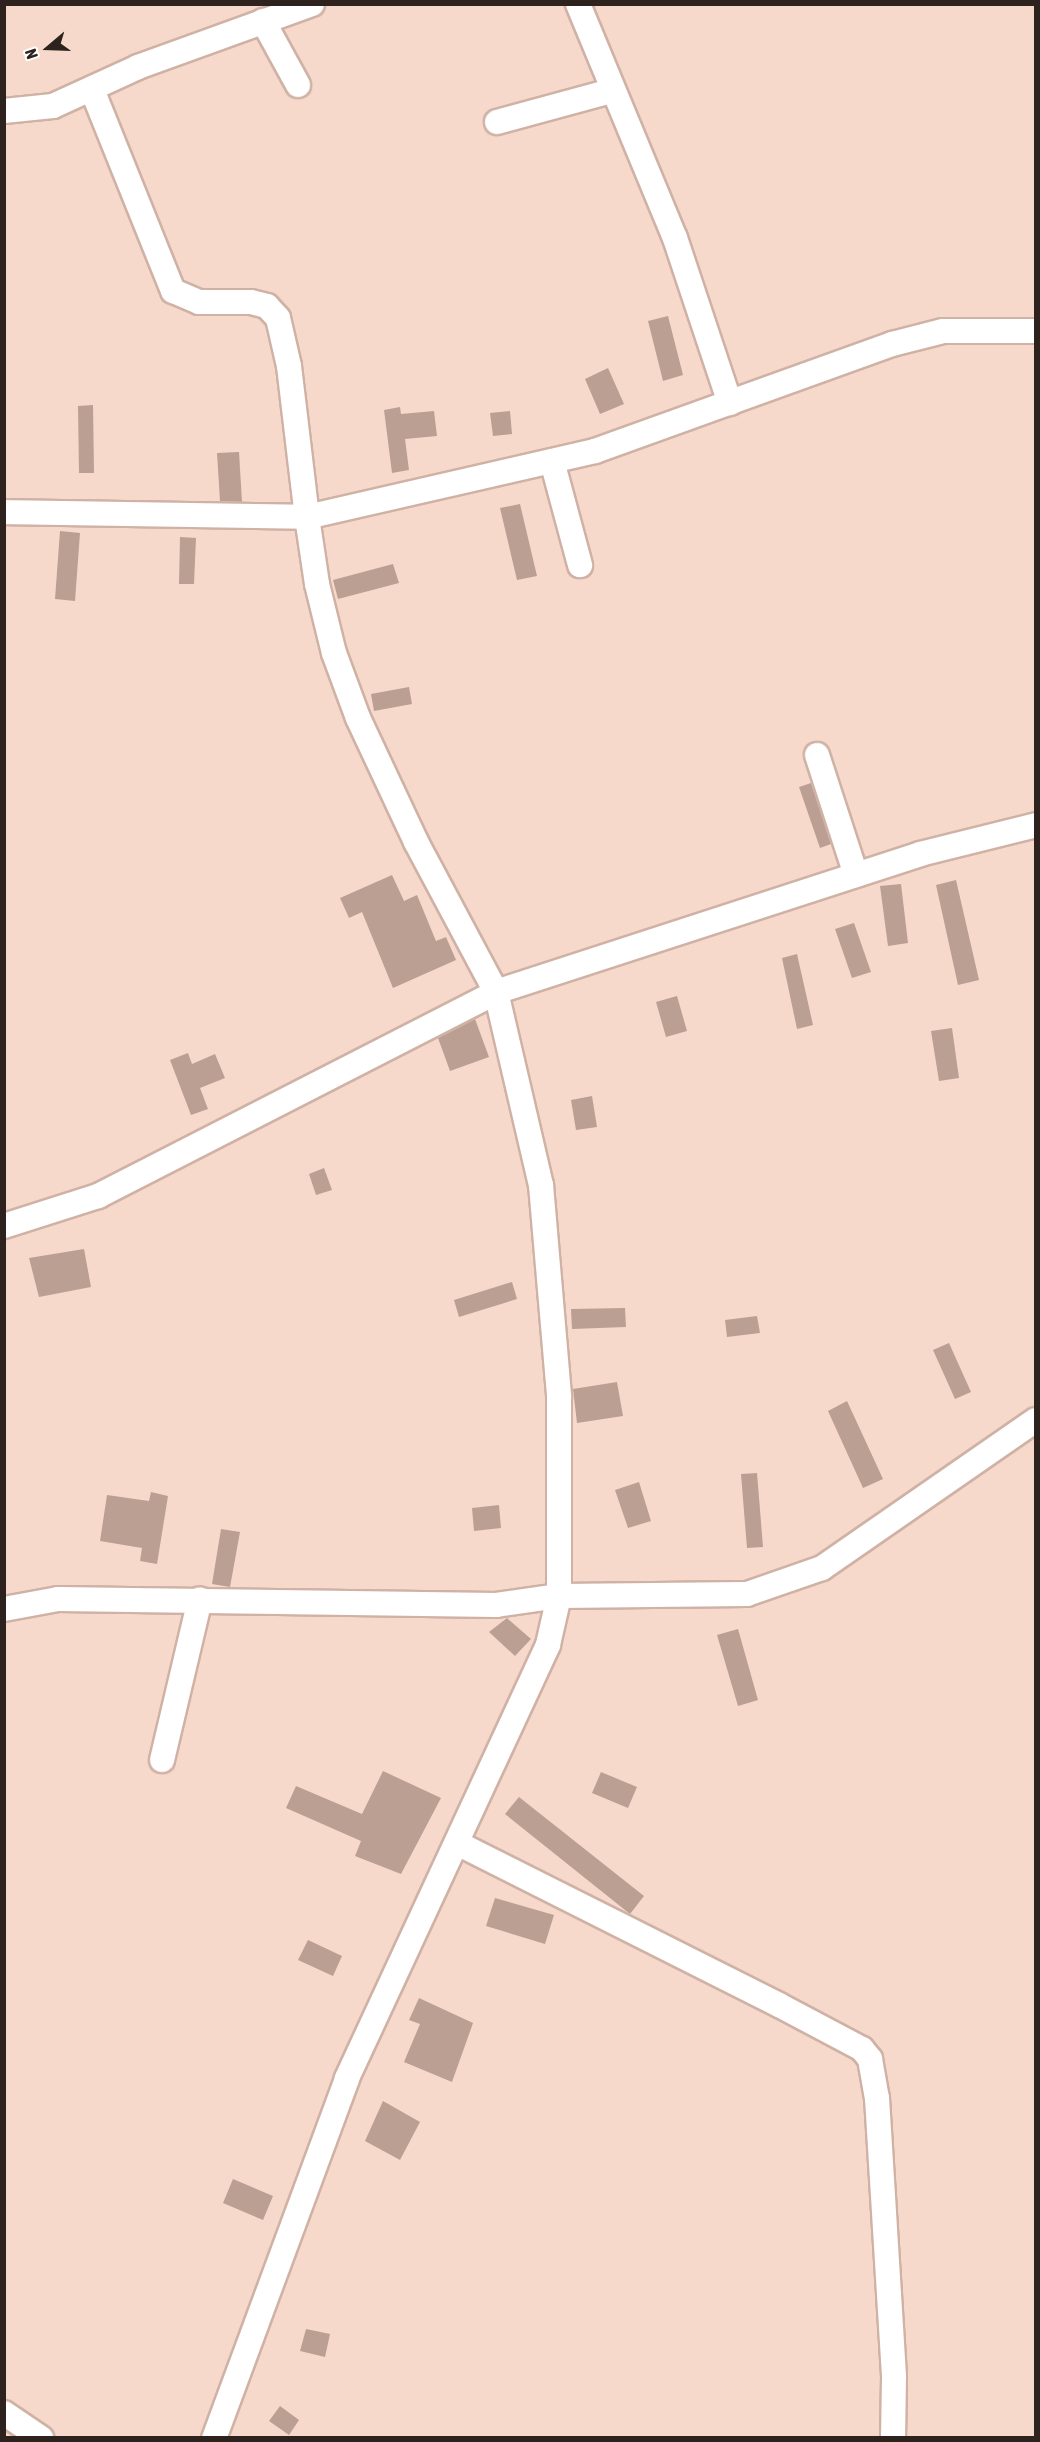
<!DOCTYPE html>
<style>
body{margin:0}
#map{position:relative;width:1040px;height:2442px;overflow:hidden;background:#f7d9cb;font-family:"Asap Condensed",sans-serif}
div>[style]{position:absolute}
.building>*{inset:0;background:#bb9f92}
.roads{filter:drop-shadow(2px 0 #cfb2a5) drop-shadow(-2px 0 #cfb2a5) drop-shadow(0 2px #cfb2a5) drop-shadow(0 -2px #cfb2a5)}
.street>*{height:24px;margin:-12px;padding:0 12px;transform-origin:12px;border-radius:12px;background:#fff}
span{translate:-50% -50%;white-space:nowrap;text-align:center;line-height:1.15;-webkit-text-stroke:5px #fff;paint-order:stroke}
.frame{position:absolute;inset:0;border:6px solid #2d221d;pointer-events:none}
.north{position:absolute;left:18px;top:18px;width:60px;height:60px;-webkit-text-stroke:4px #fff;paint-order:stroke;rotate:251deg;font-size:16px;font-weight:700;line-height:24px;text-align:center;color:#2d221d}
.north::after{content:'';display:block;margin:auto;width:21px;height:27px;background:#2d221d;clip-path:polygon(50% 0,100% 100%,50% 72%,0 100%)}
</style>
<div id="map">
<div class="building">
<div style="clip-path:polygon(668px 316px,683px 375px,663px 381px,648px 321px)"></div>
<div style="clip-path:polygon(608px 368px,624px 404px,600px 414px,585px 379px)"></div>
<div style="clip-path:polygon(93px 405px,94px 473px,79px 473px,78px 406px)"></div>
<div style="clip-path:polygon(400px 407px,401px 414px,434px 411px,437px 436px,405px 439px,409px 470px,392px 473px,384px 410px)"></div>
<div style="clip-path:polygon(510px 411px,512px 434px,493px 436px,490px 413px)"></div>
<div style="clip-path:polygon(239px 452px,242px 502px,220px 501px,217px 453px)"></div>
<div style="clip-path:polygon(520px 504px,537px 576px,517px 580px,500px 508px)"></div>
<div style="clip-path:polygon(60px 531px,80px 533px,75px 601px,55px 599px)"></div>
<div style="clip-path:polygon(180px 537px,196px 538px,194px 584px,179px 584px)"></div>
<div style="clip-path:polygon(393px 564px,399px 583px,338px 599px,333px 580px)"></div>
<div style="clip-path:polygon(409px 687px,412px 704px,374px 711px,371px 694px)"></div>
<div style="clip-path:polygon(811px 783px,831px 844px,820px 848px,799px 787px)"></div>
<div style="clip-path:polygon(392px 875px,404px 901px,417px 895px,436px 941px,446px 937px,456px 960px,393px 988px,362px 912px,349px 918px,340px 898px)"></div>
<div style="clip-path:polygon(956px 880px,979px 980px,958px 985px,936px 885px)"></div>
<div style="clip-path:polygon(901px 884px,908px 943px,888px 946px,880px 886px)"></div>
<div style="clip-path:polygon(854px 923px,871px 972px,852px 978px,835px 929px)"></div>
<div style="clip-path:polygon(797px 954px,813px 1025px,797px 1029px,782px 958px)"></div>
<div style="clip-path:polygon(677px 996px,687px 1031px,666px 1037px,656px 1002px)"></div>
<div style="clip-path:polygon(475px 1019px,489px 1057px,450px 1071px,438px 1038px)"></div>
<div style="clip-path:polygon(952px 1028px,959px 1078px,939px 1081px,931px 1031px)"></div>
<div style="clip-path:polygon(188px 1053px,192px 1064px,215px 1054px,225px 1078px,200px 1088px,208px 1109px,191px 1115px,170px 1060px)"></div>
<div style="clip-path:polygon(592px 1096px,597px 1127px,576px 1130px,571px 1100px)"></div>
<div style="clip-path:polygon(324px 1168px,332px 1190px,316px 1195px,309px 1174px)"></div>
<div style="clip-path:polygon(84px 1249px,91px 1287px,39px 1297px,29px 1258px)"></div>
<div style="clip-path:polygon(512px 1282px,517px 1299px,459px 1317px,454px 1300px)"></div>
<div style="clip-path:polygon(625px 1308px,626px 1327px,572px 1329px,571px 1309px)"></div>
<div style="clip-path:polygon(757px 1316px,760px 1333px,727px 1337px,725px 1320px)"></div>
<div style="clip-path:polygon(949px 1343px,971px 1392px,955px 1399px,933px 1350px)"></div>
<div style="clip-path:polygon(617px 1382px,623px 1416px,577px 1423px,573px 1389px)"></div>
<div style="clip-path:polygon(847px 1401px,883px 1479px,863px 1488px,828px 1411px)"></div>
<div style="clip-path:polygon(757px 1473px,763px 1547px,747px 1548px,741px 1474px)"></div>
<div style="clip-path:polygon(639px 1482px,651px 1521px,628px 1528px,615px 1490px)"></div>
<div style="clip-path:polygon(151px 1492px,168px 1496px,157px 1564px,140px 1561px,142px 1548px,100px 1541px,107px 1495px,149px 1501px)"></div>
<div style="clip-path:polygon(499px 1505px,501px 1528px,474px 1531px,472px 1508px)"></div>
<div style="clip-path:polygon(221px 1529px,240px 1532px,230px 1587px,212px 1584px)"></div>
<div style="clip-path:polygon(507px 1618px,531px 1639px,515px 1656px,489px 1632px)"></div>
<div style="clip-path:polygon(738px 1629px,758px 1700px,738px 1706px,717px 1635px)"></div>
<div style="clip-path:polygon(383px 1771px,441px 1798px,401px 1874px,355px 1856px,361px 1841px,286px 1808px,296px 1786px,362px 1814px)"></div>
<div style="clip-path:polygon(601px 1772px,637px 1787px,628px 1808px,592px 1793px)"></div>
<div style="clip-path:polygon(519px 1797px,644px 1896px,630px 1914px,505px 1814px)"></div>
<div style="clip-path:polygon(495px 1898px,554px 1915px,545px 1944px,486px 1926px)"></div>
<div style="clip-path:polygon(308px 1940px,342px 1956px,333px 1976px,298px 1960px)"></div>
<div style="clip-path:polygon(419px 1998px,473px 2023px,452px 2082px,404px 2062px,420px 2024px,409px 2020px)"></div>
<div style="clip-path:polygon(383px 2101px,420px 2122px,400px 2160px,365px 2141px)"></div>
<div style="clip-path:polygon(233px 2179px,273px 2196px,263px 2220px,223px 2203px)"></div>
<div style="clip-path:polygon(306px 2329px,330px 2334px,325px 2357px,300px 2351px)"></div>
<div style="clip-path:polygon(280px 2406px,299px 2420px,289px 2435px,269px 2421px)"></div>
</div>
<div class="roads">
<div class="street">
<div style="left:578px;top:4px;width:253px;rotate:67.5deg"></div>
<div style="left:675px;top:238px;width:174px;rotate:71.6deg"></div>
<div style="left:263px;top:21px;width:73px;rotate:61.3deg"></div>
<div style="left:4px;top:111px;width:49px;rotate:-5.8deg"></div>
<div style="left:53px;top:106px;width:94px;rotate:-24.6deg"></div>
<div style="left:138px;top:67px;width:185px;rotate:-19.9deg"></div>
<div style="left:497px;top:122px;width:118px;rotate:-15.2deg"></div>
<div style="left:1036px;top:331px;width:93px;rotate:180deg"></div>
<div style="left:943px;top:331px;width:53px;rotate:165.7deg"></div>
<div style="left:892px;top:344px;width:316px;rotate:160.2deg"></div>
<div style="left:595px;top:451px;width:295px;rotate:167.1deg"></div>
<div style="left:307px;top:517px;width:68px;rotate:81.5deg"></div>
<div style="left:317px;top:584px;width:71px;rotate:76.2deg"></div>
<div style="left:334px;top:653px;width:69px;rotate:69.7deg"></div>
<div style="left:358px;top:718px;width:137px;rotate:64.9deg"></div>
<div style="left:416px;top:842px;width:170px;rotate:61.9deg"></div>
<div style="left:496px;top:992px;width:198px;rotate:76.9deg"></div>
<div style="left:541px;top:1185px;width:213px;rotate:85.1deg"></div>
<div style="left:559px;top:1397px;width:199px;rotate:90deg"></div>
<div style="left:559px;top:1596px;width:188px;rotate:-0.6deg"></div>
<div style="left:747px;top:1594px;width:79px;rotate:-19.1deg"></div>
<div style="left:822px;top:1568px;width:260px;rotate:-34.7deg"></div>
<div style="left:552px;top:461px;width:108px;rotate:74.9deg"></div>
<div style="left:4px;top:512px;width:303px;rotate:0.9deg"></div>
<div style="left:307px;top:517px;width:152px;rotate:-96.8deg"></div>
<div style="left:289px;top:366px;width:49px;rotate:-102.9deg"></div>
<div style="left:278px;top:318px;width:16px;rotate:-133deg"></div>
<div style="left:267px;top:306px;width:16px;rotate:-166deg"></div>
<div style="left:251px;top:302px;width:52px;rotate:180deg"></div>
<div style="left:199px;top:302px;width:28px;rotate:-157deg"></div>
<div style="left:173px;top:291px;width:217px;rotate:-111.9deg"></div>
<div style="left:817px;top:755px;width:126px;rotate:72deg"></div>
<div style="left:4px;top:1226px;width:99px;rotate:-17.7deg"></div>
<div style="left:98px;top:1196px;width:447px;rotate:-27.1deg"></div>
<div style="left:496px;top:992px;width:446px;rotate:-18deg"></div>
<div style="left:920px;top:854px;width:120px;rotate:-14deg"></div>
<div style="left:4px;top:1609px;width:55px;rotate:-10.5deg"></div>
<div style="left:58px;top:1599px;width:438px;rotate:0.8deg"></div>
<div style="left:496px;top:1605px;width:64px;rotate:-8.1deg"></div>
<div style="left:559px;top:1596px;width:50px;rotate:102.7deg"></div>
<div style="left:548px;top:1645px;width:478px;rotate:114.9deg"></div>
<div style="left:347px;top:2079px;width:383px;rotate:110.3deg"></div>
<div style="left:162px;top:1760px;width:165px;rotate:-76.7deg"></div>
<div style="left:459px;top:1844px;width:358px;rotate:26.7deg"></div>
<div style="left:779px;top:2005px;width:94px;rotate:27.9deg"></div>
<div style="left:862px;top:2049px;width:13px;rotate:51deg"></div>
<div style="left:870px;top:2059px;width:40px;rotate:80deg"></div>
<div style="left:877px;top:2098px;width:280px;rotate:86.5deg"></div>
<div style="left:894px;top:2377px;width:61px;rotate:90.9deg"></div>
<div style="left:4px;top:2413px;width:45px;rotate:34deg"></div>
</div>
</div>
<div class="frame"></div>
<div class="north">N</div>
</div>
